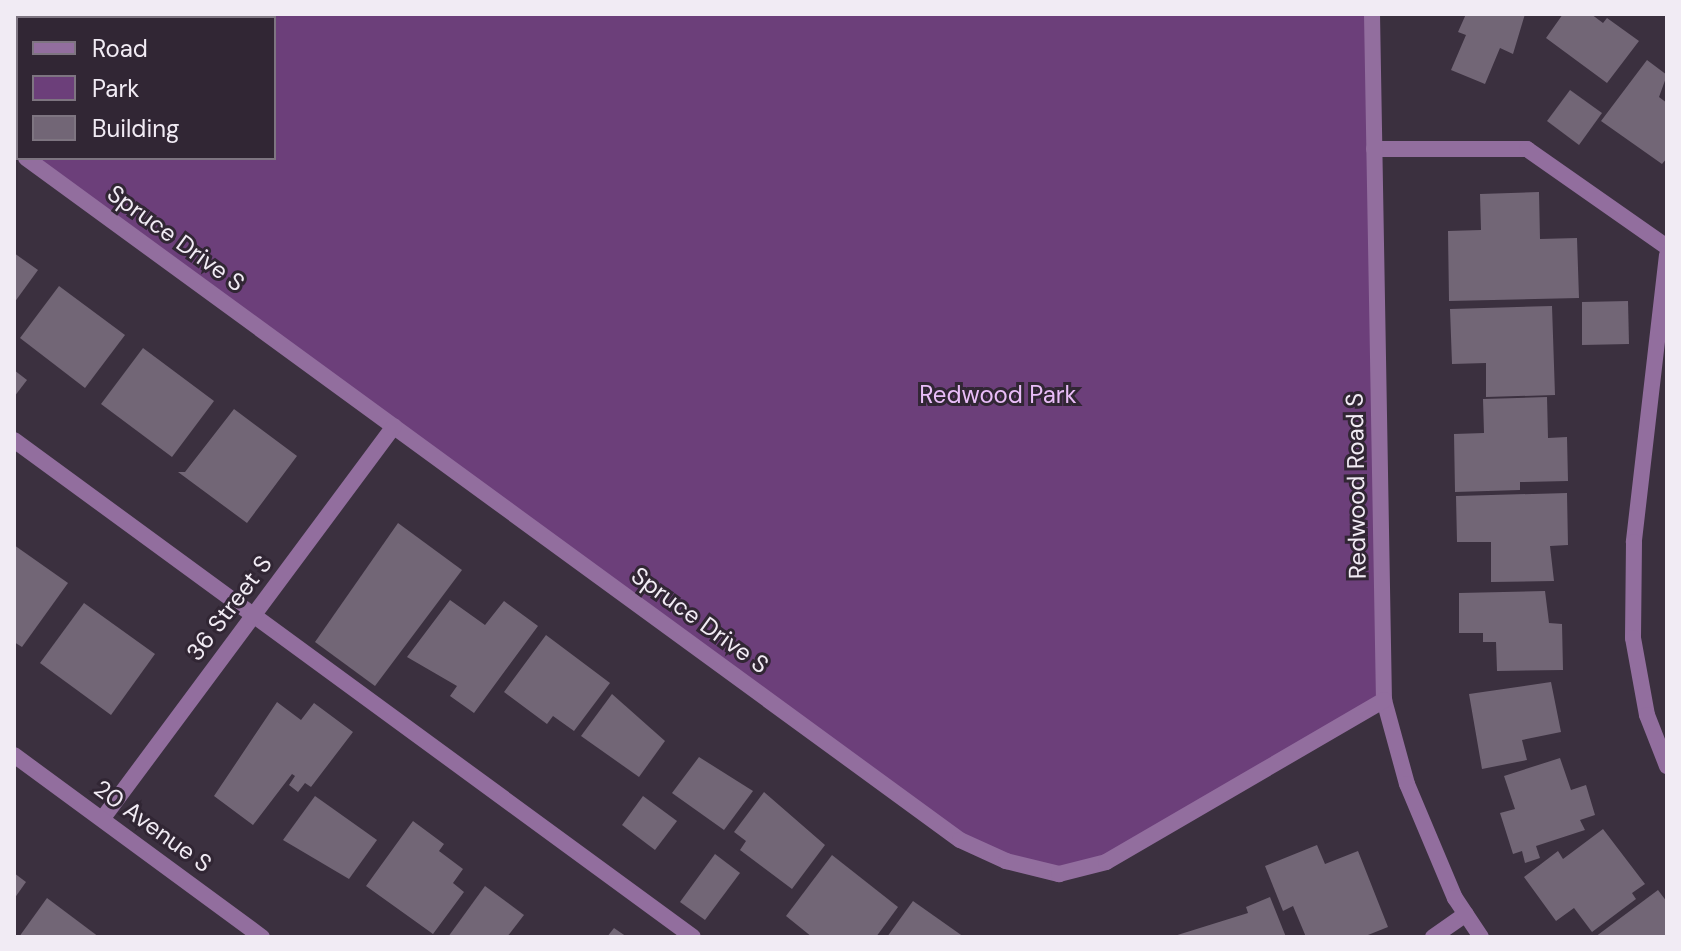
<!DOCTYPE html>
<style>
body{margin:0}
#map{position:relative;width:1681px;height:951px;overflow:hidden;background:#3b303f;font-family:"DM Sans",sans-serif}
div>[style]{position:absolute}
.green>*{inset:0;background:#6c3f7a}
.building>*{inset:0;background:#726676}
.service>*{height:16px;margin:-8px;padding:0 8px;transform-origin:8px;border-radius:8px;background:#926e9e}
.minor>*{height:16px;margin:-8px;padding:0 8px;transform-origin:8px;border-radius:8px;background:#926e9e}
.tertiary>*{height:16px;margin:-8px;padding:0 8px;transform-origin:8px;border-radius:8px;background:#926e9e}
span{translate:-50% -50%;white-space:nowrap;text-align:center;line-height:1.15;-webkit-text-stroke:6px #312634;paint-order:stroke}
.street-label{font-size:24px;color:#f1ebf4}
.park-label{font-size:24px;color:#e9bdf8}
.frame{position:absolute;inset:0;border:16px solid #f1ebf4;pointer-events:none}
.legend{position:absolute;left:16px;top:16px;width:260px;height:144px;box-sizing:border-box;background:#312634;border:2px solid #7e7581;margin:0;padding:10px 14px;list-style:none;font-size:24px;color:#f1ebf4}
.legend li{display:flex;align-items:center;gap:16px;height:40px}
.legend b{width:40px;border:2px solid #7e7581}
</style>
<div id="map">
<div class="green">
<div style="clip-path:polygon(14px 14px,1372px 14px,1384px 700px,1145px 843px,1059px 874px,960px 840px,26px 158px,274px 158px,274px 18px,18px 18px,18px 152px)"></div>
</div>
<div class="building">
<div style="clip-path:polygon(1466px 14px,1525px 14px,1513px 54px,1500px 48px,1485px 84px,1451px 70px,1466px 35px,1458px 32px)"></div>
<div style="clip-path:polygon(1563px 14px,1591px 14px,1603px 23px,1607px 18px,1639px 41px,1607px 83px,1546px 38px)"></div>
<div style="clip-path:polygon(1647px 60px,1667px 75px,1659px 97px,1667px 103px,1667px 158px,1662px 164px,1601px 121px)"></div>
<div style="clip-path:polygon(1570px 90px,1602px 113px,1579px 145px,1547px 121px)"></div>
<div style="clip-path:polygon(1539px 192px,1540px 239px,1577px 238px,1579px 298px,1449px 301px,1448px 231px,1481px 230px,1480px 194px)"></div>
<div style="clip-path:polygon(14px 253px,38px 270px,14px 303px)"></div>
<div style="clip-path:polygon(59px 286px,125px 335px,85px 388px,20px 338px)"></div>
<div style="clip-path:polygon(1628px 301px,1629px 344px,1582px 345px,1582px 302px)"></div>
<div style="clip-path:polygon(1552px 306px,1555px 395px,1486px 397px,1486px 363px,1452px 364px,1450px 309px)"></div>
<div style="clip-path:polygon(143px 348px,214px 401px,172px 457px,101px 404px)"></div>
<div style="clip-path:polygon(14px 370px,27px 380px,14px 397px)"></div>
<div style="clip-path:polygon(1547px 397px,1548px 438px,1567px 437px,1568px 481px,1520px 482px,1520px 490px,1455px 492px,1454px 434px,1484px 433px,1483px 399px)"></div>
<div style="clip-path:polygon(234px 409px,297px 456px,247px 523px,178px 472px,185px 472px)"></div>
<div style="clip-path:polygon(1567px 493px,1568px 545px,1550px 546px,1554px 581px,1491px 582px,1491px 542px,1457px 542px,1456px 496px)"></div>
<div style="clip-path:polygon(398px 523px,462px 570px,375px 686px,315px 642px)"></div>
<div style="clip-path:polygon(14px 545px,68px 583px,22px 647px,14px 642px)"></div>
<div style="clip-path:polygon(1545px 591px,1549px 623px,1562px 624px,1563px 670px,1497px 671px,1496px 642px,1483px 642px,1483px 633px,1459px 633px,1459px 593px)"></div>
<div style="clip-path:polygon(450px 600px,485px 625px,504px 601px,538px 626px,474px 713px,450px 696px,457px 686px,407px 657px)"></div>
<div style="clip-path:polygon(84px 603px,155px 654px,111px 715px,40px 663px)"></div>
<div style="clip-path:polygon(546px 635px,610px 683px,574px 731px,553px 716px,547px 724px,504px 692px)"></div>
<div style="clip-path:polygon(1551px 682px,1561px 732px,1522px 740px,1527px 760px,1482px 769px,1469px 694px)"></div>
<div style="clip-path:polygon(612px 694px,665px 741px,639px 777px,581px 736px)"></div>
<div style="clip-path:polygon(277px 702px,301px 720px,314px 703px,353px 732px,311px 787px,305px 783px,298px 792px,289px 785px,295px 776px,292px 774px,253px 825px,214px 796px)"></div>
<div style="clip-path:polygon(699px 757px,753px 791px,724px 830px,672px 793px)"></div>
<div style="clip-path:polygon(1560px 758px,1571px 790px,1586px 785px,1595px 815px,1580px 820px,1585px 830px,1536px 846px,1540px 858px,1525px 863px,1522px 851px,1513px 854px,1500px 813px,1515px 809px,1504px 776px)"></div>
<div style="clip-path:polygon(764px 792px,825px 845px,792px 889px,740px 850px,746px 841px,734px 832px)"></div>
<div style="clip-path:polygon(315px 796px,377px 840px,349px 879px,283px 840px)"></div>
<div style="clip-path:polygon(643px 796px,677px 821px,655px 850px,622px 825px)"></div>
<div style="clip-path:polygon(413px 821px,444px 844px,439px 851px,463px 869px,453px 883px,464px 892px,433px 934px,366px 886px)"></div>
<div style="clip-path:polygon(1603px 829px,1645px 884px,1632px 893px,1636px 899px,1592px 932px,1574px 908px,1556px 921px,1524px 877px,1558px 851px,1563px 859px)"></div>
<div style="clip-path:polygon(1317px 845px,1325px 864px,1358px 851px,1388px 927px,1363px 937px,1306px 937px,1293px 906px,1283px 911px,1265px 866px)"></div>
<div style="clip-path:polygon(715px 854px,740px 873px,705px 920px,680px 902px)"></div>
<div style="clip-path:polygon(832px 855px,898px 907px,876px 937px,812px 937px,786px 916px)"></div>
<div style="clip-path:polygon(14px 873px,26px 882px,14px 899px)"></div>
<div style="clip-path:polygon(485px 886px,524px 915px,507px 937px,448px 937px)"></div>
<div style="clip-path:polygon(1658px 890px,1667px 902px,1667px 937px,1595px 937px)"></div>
<div style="clip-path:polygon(1270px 897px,1286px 937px,1171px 937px,1248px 913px,1246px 907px)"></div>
<div style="clip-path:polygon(47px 898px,99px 937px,19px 937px)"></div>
<div style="clip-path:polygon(913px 901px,964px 937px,887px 937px)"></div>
<div style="clip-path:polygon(614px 928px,627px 937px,607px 937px)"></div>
</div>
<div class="service">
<div style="left:1374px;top:149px;width:153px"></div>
<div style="left:1527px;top:149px;width:171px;rotate:35deg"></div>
<div style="left:1667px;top:255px;width:289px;rotate:96.6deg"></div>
<div style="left:1634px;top:542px;width:96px;rotate:90.6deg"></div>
<div style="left:1633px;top:638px;width:78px;rotate:79.7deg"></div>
<div style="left:1647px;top:715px;width:55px;rotate:68.6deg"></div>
<div style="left:14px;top:440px;width:841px;rotate:36.2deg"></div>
<div style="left:1433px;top:937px;width:40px;rotate:-34.9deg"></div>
</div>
<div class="minor">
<div style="left:1372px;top:14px;width:686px;rotate:89deg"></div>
<div style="left:1384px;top:700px;width:87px;rotate:74.7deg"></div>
<div style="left:1407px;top:784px;width:124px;rotate:67.2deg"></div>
<div style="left:1455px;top:898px;width:47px;rotate:56.3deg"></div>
<div style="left:26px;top:158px;width:1156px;rotate:36.14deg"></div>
<div style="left:960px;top:840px;width:51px;rotate:24.5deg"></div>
<div style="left:1006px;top:861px;width:55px;rotate:13.8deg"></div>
<div style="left:1059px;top:874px;width:49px;rotate:-14.3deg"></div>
<div style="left:1106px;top:862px;width:322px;rotate:-30.2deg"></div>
<div style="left:103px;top:818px;width:488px;rotate:-53.4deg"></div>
</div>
<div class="tertiary">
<div style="left:14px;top:755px;width:308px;rotate:36.3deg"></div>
</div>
<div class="street-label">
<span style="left:176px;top:238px;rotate:36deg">Spruce Drive S</span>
<span style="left:1356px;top:486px;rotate:-91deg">Redwood Road S</span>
<span style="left:229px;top:608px;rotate:-53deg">36 Street S</span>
<span style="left:700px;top:620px;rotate:36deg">Spruce Drive S</span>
<span style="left:153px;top:826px;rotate:36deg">20 Avenue S</span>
</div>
<div class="park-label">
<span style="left:998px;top:395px">Redwood Park</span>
</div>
<div class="frame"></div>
<ul class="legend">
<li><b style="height:10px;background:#926e9e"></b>Road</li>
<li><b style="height:22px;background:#6c3f7a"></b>Park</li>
<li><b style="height:22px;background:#726676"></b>Building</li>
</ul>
</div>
